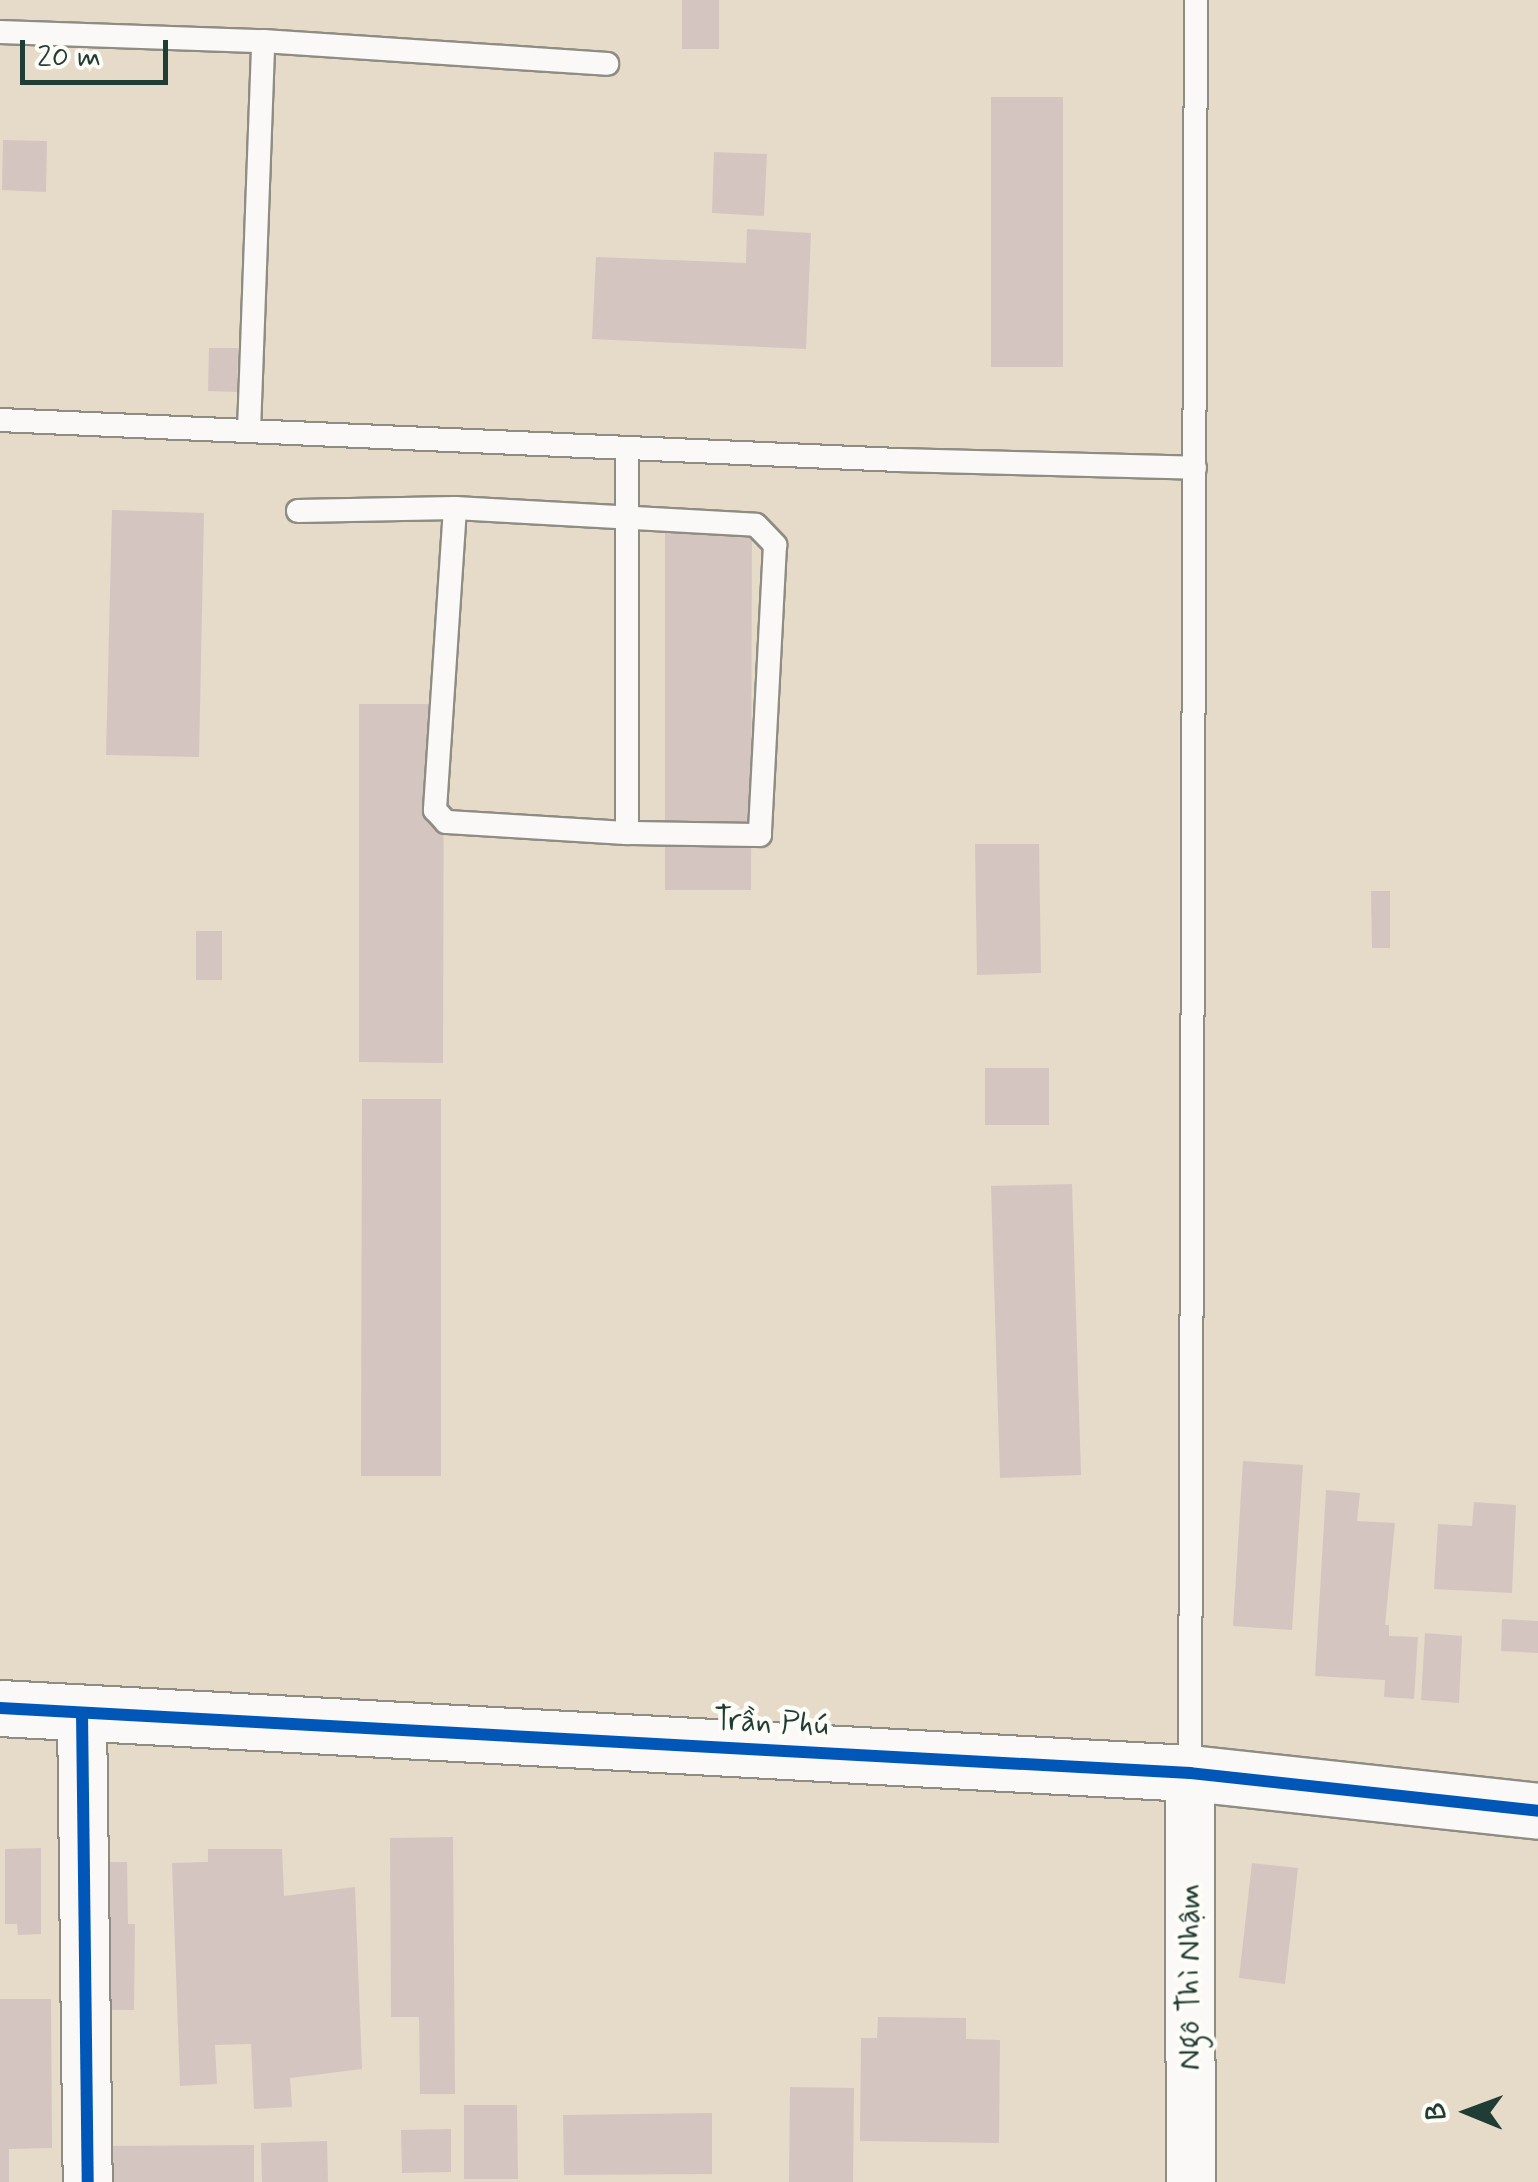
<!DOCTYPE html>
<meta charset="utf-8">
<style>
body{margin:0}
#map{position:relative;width:1538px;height:2182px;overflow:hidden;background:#e6dac9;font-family:Mynerve,sans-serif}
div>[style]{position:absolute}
.building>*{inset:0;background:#d5c5c1}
.roads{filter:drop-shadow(2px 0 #8e8d83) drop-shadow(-2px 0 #8e8d83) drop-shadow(0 2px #8e8d83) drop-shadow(0 -2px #8e8d83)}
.service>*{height:22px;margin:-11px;padding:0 11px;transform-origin:11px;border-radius:11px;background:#fbf9f7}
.minor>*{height:48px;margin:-24px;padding:0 24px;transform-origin:24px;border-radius:24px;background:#fbf9f7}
.tertiary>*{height:55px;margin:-27.5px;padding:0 27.5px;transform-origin:27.5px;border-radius:27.5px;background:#fbf9f7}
.cycleway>*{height:12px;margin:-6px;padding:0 6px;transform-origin:6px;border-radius:6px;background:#0057b8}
span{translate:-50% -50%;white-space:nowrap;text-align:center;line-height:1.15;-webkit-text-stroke:9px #fdfcf7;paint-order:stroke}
.street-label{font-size:32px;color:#1f3d34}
.north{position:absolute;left:1418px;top:2062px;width:100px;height:100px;-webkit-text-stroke:8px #fdfcf7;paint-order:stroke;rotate:271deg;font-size:28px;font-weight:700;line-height:40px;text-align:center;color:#1f3d34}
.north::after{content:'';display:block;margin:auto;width:35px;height:45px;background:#1f3d34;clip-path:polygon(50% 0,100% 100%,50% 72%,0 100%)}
.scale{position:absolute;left:20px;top:40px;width:148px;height:45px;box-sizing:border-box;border:5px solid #1f3d34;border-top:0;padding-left:12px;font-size:30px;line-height:35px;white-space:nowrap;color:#1f3d34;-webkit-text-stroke:8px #fdfcf7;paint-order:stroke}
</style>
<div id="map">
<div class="building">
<div style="clip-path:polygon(682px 0,719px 0,719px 49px,682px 49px)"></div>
<div style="clip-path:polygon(991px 97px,1063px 97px,1063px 367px,991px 367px)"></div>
<div style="clip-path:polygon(3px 140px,47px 141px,46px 192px,2px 190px)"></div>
<div style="clip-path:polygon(714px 152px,767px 154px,764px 216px,712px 213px)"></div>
<div style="clip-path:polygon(747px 229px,811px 233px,806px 349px,592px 339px,596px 257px,746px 263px)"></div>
<div style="clip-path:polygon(209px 348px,238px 348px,237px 392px,208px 391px)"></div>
<div style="clip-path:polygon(112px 510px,204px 513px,199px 757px,106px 755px)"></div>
<div style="clip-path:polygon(665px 519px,752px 519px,751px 890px,665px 890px)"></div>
<div style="clip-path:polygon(359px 704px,444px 704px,443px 1063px,359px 1062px)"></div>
<div style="clip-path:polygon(975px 844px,1039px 844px,1041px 973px,977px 975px)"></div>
<div style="clip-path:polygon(1371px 891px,1390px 891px,1390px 948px,1372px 948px)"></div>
<div style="clip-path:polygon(196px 931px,222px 931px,222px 980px,196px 980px)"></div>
<div style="clip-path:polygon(985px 1068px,1049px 1068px,1049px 1125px,985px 1125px)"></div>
<div style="clip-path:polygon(362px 1099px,441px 1099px,441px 1476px,361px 1476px)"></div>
<div style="clip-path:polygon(1072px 1184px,1081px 1475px,1000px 1478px,991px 1186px)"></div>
<div style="clip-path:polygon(1243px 1461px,1303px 1465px,1292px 1630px,1233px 1626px)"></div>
<div style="clip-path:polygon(1326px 1490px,1360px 1493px,1357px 1521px,1395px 1523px,1385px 1625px,1389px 1625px,1389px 1636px,1418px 1637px,1414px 1699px,1384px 1697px,1385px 1680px,1315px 1676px)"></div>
<div style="clip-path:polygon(1474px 1502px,1516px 1505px,1512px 1593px,1434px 1589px,1438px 1524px,1472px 1526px)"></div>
<div style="clip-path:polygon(1502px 1619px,1538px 1621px,1538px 1653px,1501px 1651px)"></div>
<div style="clip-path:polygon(1425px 1633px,1462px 1636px,1459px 1703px,1421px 1700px)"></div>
<div style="clip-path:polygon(453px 1837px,455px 2094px,420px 2094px,419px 2017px,391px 2017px,390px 1838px)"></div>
<div style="clip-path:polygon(41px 1848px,41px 1934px,18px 1935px,17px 1924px,5px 1924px,5px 1849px)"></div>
<div style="clip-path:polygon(208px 1849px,282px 1849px,284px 1896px,355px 1887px,362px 2069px,290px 2078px,292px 2107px,254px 2109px,251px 2044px,215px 2045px,217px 2084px,180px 2086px,172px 1863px,208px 1862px)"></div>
<div style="clip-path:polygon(101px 1862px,127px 1862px,128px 1924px,135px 1924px,134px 2010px,93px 2010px)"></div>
<div style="clip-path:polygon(1252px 1863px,1298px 1868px,1285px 1984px,1239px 1978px)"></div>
<div style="clip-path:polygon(0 1999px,51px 1999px,52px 2148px,9px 2149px,9px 2182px,0 2182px)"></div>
<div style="clip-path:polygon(878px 2017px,966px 2018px,966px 2039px,1000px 2040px,999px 2143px,860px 2141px,861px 2038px,877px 2038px)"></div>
<div style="clip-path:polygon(790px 2087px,854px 2088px,853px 2182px,789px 2182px)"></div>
<div style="clip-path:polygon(464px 2105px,517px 2105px,518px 2179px,464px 2179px)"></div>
<div style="clip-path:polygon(712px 2113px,712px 2174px,564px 2175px,563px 2115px)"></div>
<div style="clip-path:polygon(451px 2129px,451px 2172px,402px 2173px,401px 2130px)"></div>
<div style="clip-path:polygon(327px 2141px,328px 2182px,262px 2182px,261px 2143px)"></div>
<div style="clip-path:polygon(254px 2145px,254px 2182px,97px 2182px,97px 2146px)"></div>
</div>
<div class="roads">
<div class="service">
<div style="left:0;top:32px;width:263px;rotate:2deg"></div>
<div style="left:263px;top:41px;width:345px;rotate:3.8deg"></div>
<div style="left:0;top:420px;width:900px;rotate:2.55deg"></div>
<div style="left:899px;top:460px;width:296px;rotate:1.5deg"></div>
<div style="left:249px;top:430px;width:389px;rotate:-87.9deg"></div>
<div style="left:455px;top:508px;width:303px;rotate:93.8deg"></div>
<div style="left:435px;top:810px;width:16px;rotate:47deg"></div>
<div style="left:446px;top:822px;width:181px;rotate:3.5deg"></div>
<div style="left:627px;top:833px;width:385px;rotate:-90deg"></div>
<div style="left:298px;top:511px;width:157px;rotate:-1.1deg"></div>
<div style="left:455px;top:508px;width:301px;rotate:3.2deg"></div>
<div style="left:756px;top:525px;width:28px;rotate:46deg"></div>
<div style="left:775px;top:545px;width:290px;rotate:93deg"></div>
<div style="left:760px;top:835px;width:133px;rotate:-179.1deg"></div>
<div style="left:1190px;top:1773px;width:1773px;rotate:-89.81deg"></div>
</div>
<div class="minor">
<div style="left:82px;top:1713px;width:469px;rotate:89.3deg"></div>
<div style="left:1190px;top:1773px;width:409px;rotate:89.9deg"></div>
</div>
<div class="tertiary">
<div style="left:0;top:1708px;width:1192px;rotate:3.13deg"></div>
<div style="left:1190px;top:1773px;width:350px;rotate:6.2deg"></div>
</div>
</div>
<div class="cycleway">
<div style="left:0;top:1708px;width:1192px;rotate:3.13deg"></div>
<div style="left:1190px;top:1773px;width:350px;rotate:6.2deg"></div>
<div style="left:82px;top:1713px;width:469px;rotate:89.3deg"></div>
</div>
<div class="street-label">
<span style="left:771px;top:1723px;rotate:3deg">Trần Phú</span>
<span style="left:1190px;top:1977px;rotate:-90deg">Ngô Thì Nhậm</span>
</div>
<div class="north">B</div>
<div class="scale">20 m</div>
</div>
